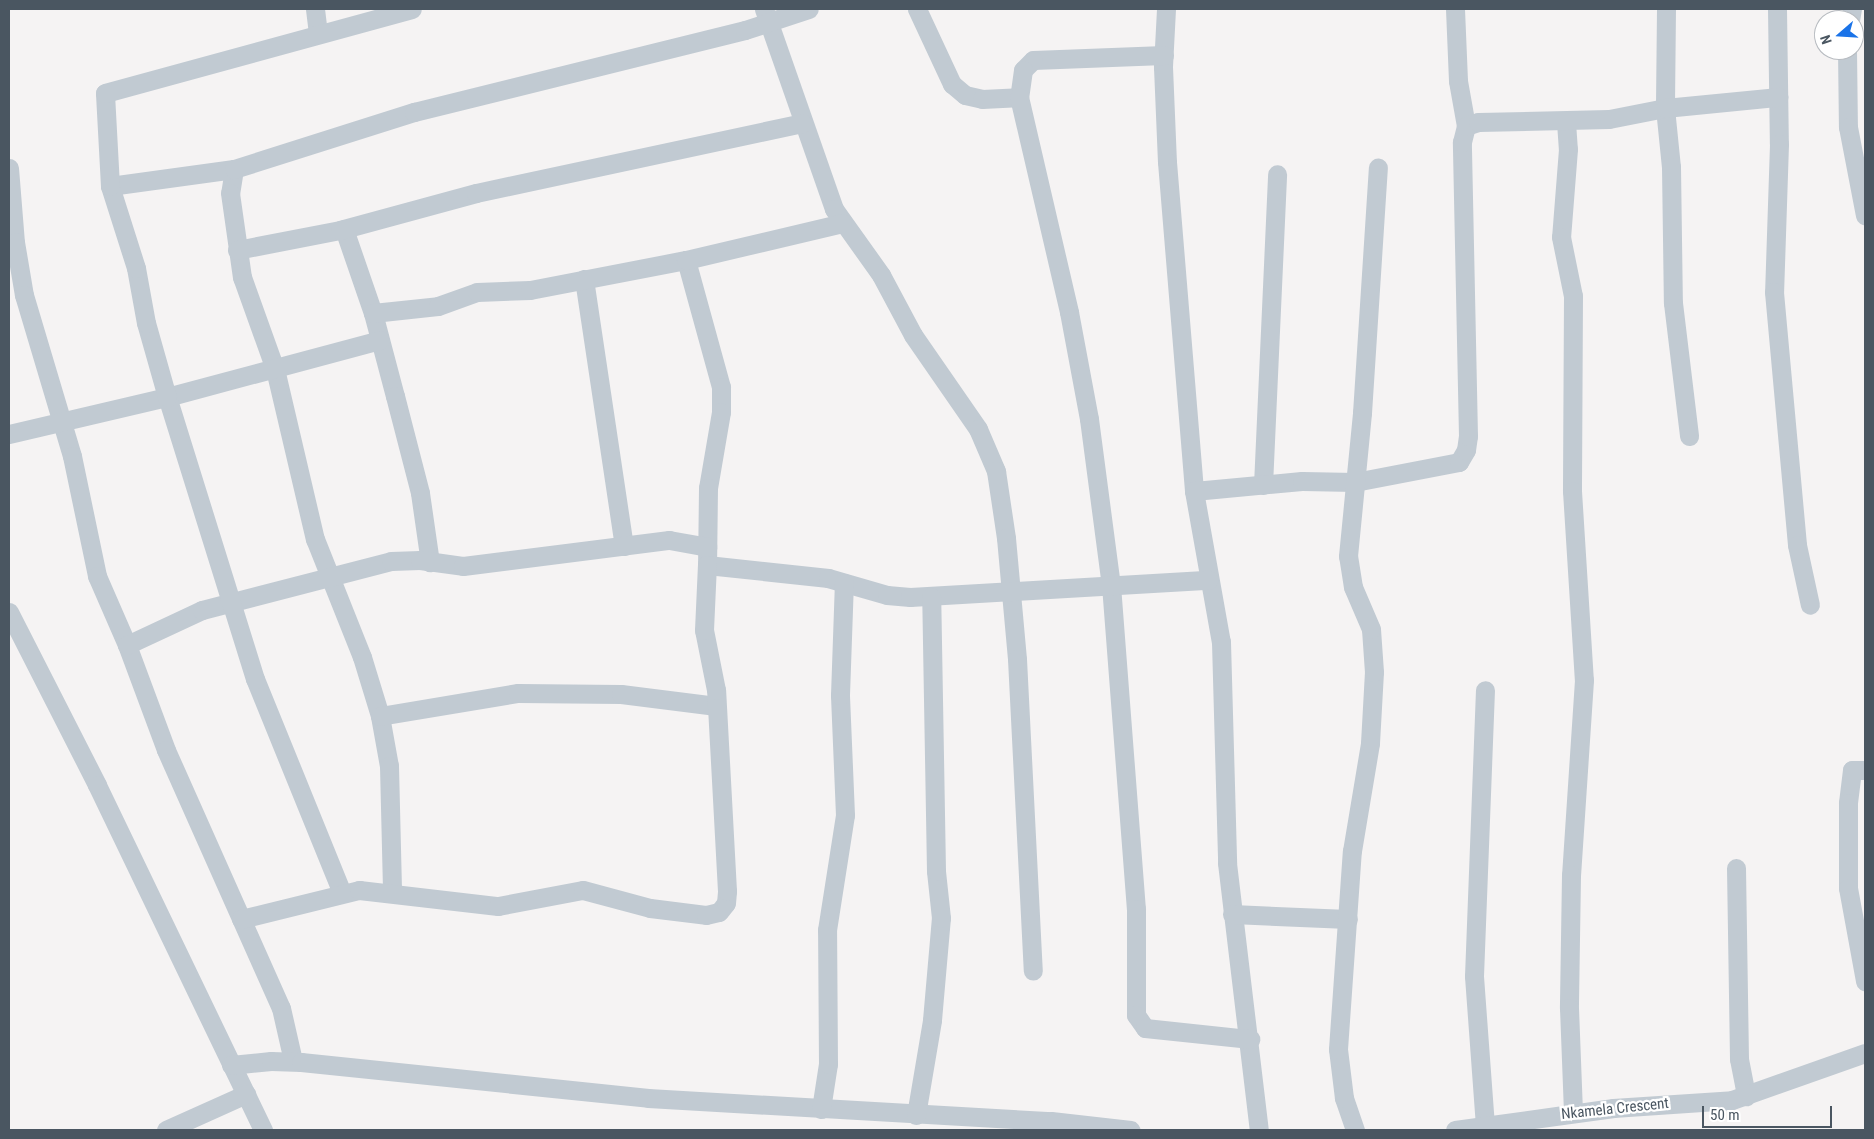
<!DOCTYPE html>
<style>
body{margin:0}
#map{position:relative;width:1874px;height:1139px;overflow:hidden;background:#f5f3f3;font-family:"Roboto Condensed",sans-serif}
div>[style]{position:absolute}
.street>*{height:19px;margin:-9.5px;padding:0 9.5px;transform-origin:9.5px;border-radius:9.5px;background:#c1cad2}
span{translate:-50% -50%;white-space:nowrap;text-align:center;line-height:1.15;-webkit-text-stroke:4.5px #fff;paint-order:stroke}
.street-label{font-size:15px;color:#4a5661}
.frame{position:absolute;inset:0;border:10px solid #4a5661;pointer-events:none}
.north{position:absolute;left:1814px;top:10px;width:50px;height:50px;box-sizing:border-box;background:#fff;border:1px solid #b7bbc0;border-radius:50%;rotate:251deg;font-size:14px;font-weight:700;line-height:20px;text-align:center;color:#4a5661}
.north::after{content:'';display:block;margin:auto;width:18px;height:22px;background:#1a73e8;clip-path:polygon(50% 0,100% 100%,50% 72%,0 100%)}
.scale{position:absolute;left:1702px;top:1106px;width:130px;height:22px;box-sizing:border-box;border:2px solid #4a5661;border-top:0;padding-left:6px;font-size:15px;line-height:18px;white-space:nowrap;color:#4a5661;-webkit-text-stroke:4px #fff;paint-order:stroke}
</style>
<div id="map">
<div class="street">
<div style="left:315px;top:9px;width:24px;rotate:83deg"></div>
<div style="left:764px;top:9px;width:212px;rotate:70.7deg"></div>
<div style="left:834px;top:209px;width:81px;rotate:54.5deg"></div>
<div style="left:881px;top:275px;width:68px;rotate:61.9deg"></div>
<div style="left:913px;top:335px;width:114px;rotate:55.3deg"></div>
<div style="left:978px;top:429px;width:46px;rotate:66.8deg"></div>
<div style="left:996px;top:471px;width:68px;rotate:81.5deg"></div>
<div style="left:1006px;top:538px;width:121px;rotate:84.8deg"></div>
<div style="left:1017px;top:659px;width:312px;rotate:87.1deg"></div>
<div style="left:917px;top:9px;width:83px;rotate:65deg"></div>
<div style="left:952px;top:84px;width:17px;rotate:40deg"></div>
<div style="left:965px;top:95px;width:17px;rotate:13deg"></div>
<div style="left:982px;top:99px;width:37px;rotate:-3deg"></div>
<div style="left:1166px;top:9px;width:58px;rotate:93deg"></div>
<div style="left:1163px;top:67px;width:95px;rotate:87.6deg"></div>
<div style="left:1167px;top:162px;width:330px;rotate:85.3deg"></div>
<div style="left:1194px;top:491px;width:153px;rotate:79.9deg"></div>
<div style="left:1221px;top:642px;width:221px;rotate:88.4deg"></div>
<div style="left:1227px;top:863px;width:269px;rotate:83.2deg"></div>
<div style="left:1455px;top:9px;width:72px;rotate:87.6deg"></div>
<div style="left:1458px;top:81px;width:46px;rotate:79.9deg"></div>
<div style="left:1666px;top:9px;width:99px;rotate:90.6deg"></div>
<div style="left:1665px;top:108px;width:59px;rotate:84.2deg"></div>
<div style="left:1671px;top:167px;width:136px;rotate:89.2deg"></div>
<div style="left:1673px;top:303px;width:134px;rotate:83.1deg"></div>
<div style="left:1777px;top:9px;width:135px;rotate:89.2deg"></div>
<div style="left:1779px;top:144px;width:148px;rotate:91.9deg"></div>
<div style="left:1774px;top:292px;width:254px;rotate:84.8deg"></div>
<div style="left:1797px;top:545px;width:61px;rotate:77.8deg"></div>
<div style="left:1850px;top:20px;width:11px;rotate:-80deg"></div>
<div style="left:1847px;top:50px;width:77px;rotate:89.3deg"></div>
<div style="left:1848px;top:127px;width:90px;rotate:79.1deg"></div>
<div style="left:1164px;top:55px;width:131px;rotate:177.8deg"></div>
<div style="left:1033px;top:60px;width:14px;rotate:135deg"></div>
<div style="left:1023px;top:70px;width:27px;rotate:98deg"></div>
<div style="left:1019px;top:97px;width:221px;rotate:76.9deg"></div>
<div style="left:1069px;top:312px;width:109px;rotate:79.4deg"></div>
<div style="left:1089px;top:419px;width:167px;rotate:82.5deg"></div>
<div style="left:1111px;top:585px;width:325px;rotate:85.6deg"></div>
<div style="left:1136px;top:909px;width:106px;rotate:90deg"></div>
<div style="left:1136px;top:1015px;width:16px;rotate:55deg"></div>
<div style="left:1145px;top:1028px;width:106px;rotate:6deg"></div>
<div style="left:1566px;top:122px;width:27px;rotate:86deg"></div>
<div style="left:1568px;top:149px;width:88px;rotate:94.5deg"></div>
<div style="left:1561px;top:237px;width:60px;rotate:78.5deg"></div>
<div style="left:1573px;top:296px;width:195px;rotate:90.3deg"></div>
<div style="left:1572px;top:491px;width:189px;rotate:86.4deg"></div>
<div style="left:1584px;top:680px;width:195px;rotate:93.8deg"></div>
<div style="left:1571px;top:875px;width:133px;rotate:90.9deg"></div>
<div style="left:1569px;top:1008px;width:105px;rotate:87.8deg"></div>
<div style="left:9px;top:168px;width:74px;rotate:85.4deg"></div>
<div style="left:15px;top:242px;width:54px;rotate:80.4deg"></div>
<div style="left:24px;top:295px;width:168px;rotate:73.4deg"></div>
<div style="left:72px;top:456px;width:123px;rotate:78.2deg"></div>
<div style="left:97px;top:576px;width:75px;rotate:66.5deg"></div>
<div style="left:127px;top:645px;width:112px;rotate:69.6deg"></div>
<div style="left:166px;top:750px;width:282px;rotate:66deg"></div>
<div style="left:281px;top:1008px;width:54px;rotate:77.2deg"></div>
<div style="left:234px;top:169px;width:24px;rotate:99deg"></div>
<div style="left:230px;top:193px;width:85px;rotate:81.9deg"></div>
<div style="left:242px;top:277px;width:98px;rotate:70.3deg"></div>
<div style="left:275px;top:369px;width:175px;rotate:76.8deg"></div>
<div style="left:315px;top:539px;width:127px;rotate:68.3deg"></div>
<div style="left:362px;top:657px;width:62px;rotate:73deg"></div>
<div style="left:380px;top:716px;width:51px;rotate:79.8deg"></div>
<div style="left:389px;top:766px;width:127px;rotate:88.6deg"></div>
<div style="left:110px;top:186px;width:125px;rotate:-7.8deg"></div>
<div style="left:234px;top:169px;width:189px;rotate:-17.6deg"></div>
<div style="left:414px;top:112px;width:341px;rotate:-13.9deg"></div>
<div style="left:745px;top:30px;width:67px;rotate:-18.2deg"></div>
<div style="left:344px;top:229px;width:89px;rotate:71deg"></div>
<div style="left:373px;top:313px;width:86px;rotate:75.2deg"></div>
<div style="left:395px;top:396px;width:100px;rotate:75.5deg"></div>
<div style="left:420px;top:493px;width:70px;rotate:81.8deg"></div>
<div style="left:237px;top:250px;width:105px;rotate:-11deg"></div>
<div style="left:340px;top:230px;width:141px;rotate:-15.2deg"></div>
<div style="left:476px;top:193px;width:334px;rotate:-12.1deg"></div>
<div style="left:686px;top:260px;width:132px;rotate:74.6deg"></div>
<div style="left:721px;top:387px;width:25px;rotate:90deg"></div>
<div style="left:721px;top:412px;width:77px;rotate:99.7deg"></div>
<div style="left:708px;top:488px;width:77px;rotate:90.7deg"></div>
<div style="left:707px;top:565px;width:122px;rotate:6.1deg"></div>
<div style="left:828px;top:578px;width:61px;rotate:16.1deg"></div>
<div style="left:887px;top:595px;width:23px;rotate:5deg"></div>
<div style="left:910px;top:597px;width:299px;rotate:-3.3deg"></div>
<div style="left:584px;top:279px;width:270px;rotate:81.5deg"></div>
<div style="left:373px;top:313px;width:65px;rotate:-6.1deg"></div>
<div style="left:438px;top:306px;width:41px;rotate:-19.7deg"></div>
<div style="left:477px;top:292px;width:53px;rotate:-2.2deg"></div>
<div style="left:530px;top:290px;width:159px;rotate:-10.9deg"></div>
<div style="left:686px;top:260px;width:160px;rotate:-13.3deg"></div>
<div style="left:9px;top:434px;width:162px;rotate:-13.2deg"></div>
<div style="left:167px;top:397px;width:220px;rotate:-15deg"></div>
<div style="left:1263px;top:485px;width:311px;rotate:-87.4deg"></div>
<div style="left:1194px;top:491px;width:108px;rotate:-5.3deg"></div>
<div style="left:1302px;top:481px;width:53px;rotate:1.1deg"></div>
<div style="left:1355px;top:482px;width:106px;rotate:-10.9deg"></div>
<div style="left:1459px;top:462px;width:14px;rotate:-60deg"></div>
<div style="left:1466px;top:450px;width:14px;rotate:-82deg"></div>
<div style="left:1468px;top:436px;width:294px;rotate:-91.2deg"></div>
<div style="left:1462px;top:142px;width:16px;rotate:-76deg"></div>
<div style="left:1466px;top:126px;width:13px;rotate:-18deg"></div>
<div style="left:1478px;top:122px;width:131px;rotate:-1.3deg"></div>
<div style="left:1609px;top:119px;width:57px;rotate:-11.1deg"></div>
<div style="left:1665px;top:108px;width:114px;rotate:-5.6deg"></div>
<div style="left:9px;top:612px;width:194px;rotate:63deg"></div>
<div style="left:97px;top:785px;width:383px;rotate:64.3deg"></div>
<div style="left:127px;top:645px;width:83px;rotate:-25deg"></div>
<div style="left:202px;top:610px;width:195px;rotate:-14.5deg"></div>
<div style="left:391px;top:561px;width:29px;rotate:-2deg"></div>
<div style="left:420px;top:560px;width:43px;rotate:7.9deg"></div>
<div style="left:463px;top:566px;width:208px;rotate:-7.2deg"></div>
<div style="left:669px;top:540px;width:39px;rotate:10deg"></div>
<div style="left:380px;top:716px;width:140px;rotate:-9.5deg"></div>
<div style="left:518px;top:693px;width:103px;rotate:0.6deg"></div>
<div style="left:621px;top:694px;width:96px;rotate:7.2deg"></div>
<div style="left:1865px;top:770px;width:13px;rotate:180deg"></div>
<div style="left:1852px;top:770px;width:33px;rotate:97deg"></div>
<div style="left:1848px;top:803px;width:85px;rotate:90deg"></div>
<div style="left:1848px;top:888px;width:95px;rotate:79.6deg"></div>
<div style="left:1736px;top:868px;width:191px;rotate:89.1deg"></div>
<div style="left:1739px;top:1059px;width:38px;rotate:79deg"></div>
<div style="left:342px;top:893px;width:231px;rotate:-112.1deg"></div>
<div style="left:255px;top:679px;width:295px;rotate:-107.3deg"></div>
<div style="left:167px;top:397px;width:77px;rotate:-105.8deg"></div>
<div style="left:146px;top:323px;width:56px;rotate:-100.3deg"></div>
<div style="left:136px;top:268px;width:86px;rotate:-107.6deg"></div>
<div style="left:110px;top:186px;width:93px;rotate:-93.1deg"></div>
<div style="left:105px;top:93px;width:318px;rotate:-15.3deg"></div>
<div style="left:1232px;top:914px;width:116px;rotate:2.5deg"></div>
<div style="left:241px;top:919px;width:122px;rotate:-13.8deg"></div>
<div style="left:359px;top:890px;width:140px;rotate:6.6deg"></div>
<div style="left:498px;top:906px;width:86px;rotate:-10.7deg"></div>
<div style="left:583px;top:890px;width:69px;rotate:15deg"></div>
<div style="left:650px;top:908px;width:56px;rotate:7.1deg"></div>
<div style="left:706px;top:915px;width:13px;rotate:-13deg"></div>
<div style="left:719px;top:912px;width:11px;rotate:-52deg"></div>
<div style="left:726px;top:903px;width:12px;rotate:-85deg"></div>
<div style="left:727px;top:891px;width:201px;rotate:-93.1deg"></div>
<div style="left:716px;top:690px;width:61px;rotate:-101.3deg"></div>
<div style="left:704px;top:630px;width:65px;rotate:-87.4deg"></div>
<div style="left:231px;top:1065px;width:40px;rotate:-5.7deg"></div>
<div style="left:271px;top:1061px;width:30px;rotate:2deg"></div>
<div style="left:301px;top:1062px;width:349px;rotate:5.9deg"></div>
<div style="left:648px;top:1098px;width:404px;rotate:3.3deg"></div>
<div style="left:1051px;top:1121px;width:80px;rotate:6.5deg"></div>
<div style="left:821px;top:1109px;width:46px;rotate:-81.2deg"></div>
<div style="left:828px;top:1064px;width:134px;rotate:-90.4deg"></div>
<div style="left:827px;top:930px;width:116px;rotate:-81.1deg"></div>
<div style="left:845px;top:815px;width:120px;rotate:-92.4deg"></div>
<div style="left:840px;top:695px;width:112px;rotate:-88deg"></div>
<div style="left:916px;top:1115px;width:96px;rotate:-80.4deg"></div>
<div style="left:932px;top:1020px;width:102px;rotate:-85deg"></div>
<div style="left:941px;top:918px;width:47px;rotate:-96.1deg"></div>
<div style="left:936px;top:871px;width:274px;rotate:-91deg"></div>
<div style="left:1485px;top:1126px;width:150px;rotate:-94.2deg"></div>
<div style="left:1474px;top:976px;width:286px;rotate:-87.8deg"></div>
<div style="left:166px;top:1130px;width:88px;rotate:-24.2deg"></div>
<div style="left:1355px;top:1130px;width:34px;rotate:-109deg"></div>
<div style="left:1344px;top:1098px;width:49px;rotate:-97deg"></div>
<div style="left:1338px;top:1049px;width:198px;rotate:-86deg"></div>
<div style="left:1352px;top:851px;width:109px;rotate:-80.5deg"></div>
<div style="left:1370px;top:743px;width:71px;rotate:-86.8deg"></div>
<div style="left:1374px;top:672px;width:43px;rotate:-94deg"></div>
<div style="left:1371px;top:629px;width:46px;rotate:-113.2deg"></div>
<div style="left:1353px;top:587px;width:31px;rotate:-99deg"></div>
<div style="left:1348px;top:556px;width:144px;rotate:-84.4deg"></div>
<div style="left:1362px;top:413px;width:246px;rotate:-86.3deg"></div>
<div style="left:1455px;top:1130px;width:160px;rotate:-7.9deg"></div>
<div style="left:1613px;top:1108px;width:119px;rotate:-3.8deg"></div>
<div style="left:1732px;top:1100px;width:141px;rotate:-19.5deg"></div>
</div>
<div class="street-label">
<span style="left:1615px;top:1109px;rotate:-6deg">Nkamela Crescent</span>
</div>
<div class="frame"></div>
<div class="north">N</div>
<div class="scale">50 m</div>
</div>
